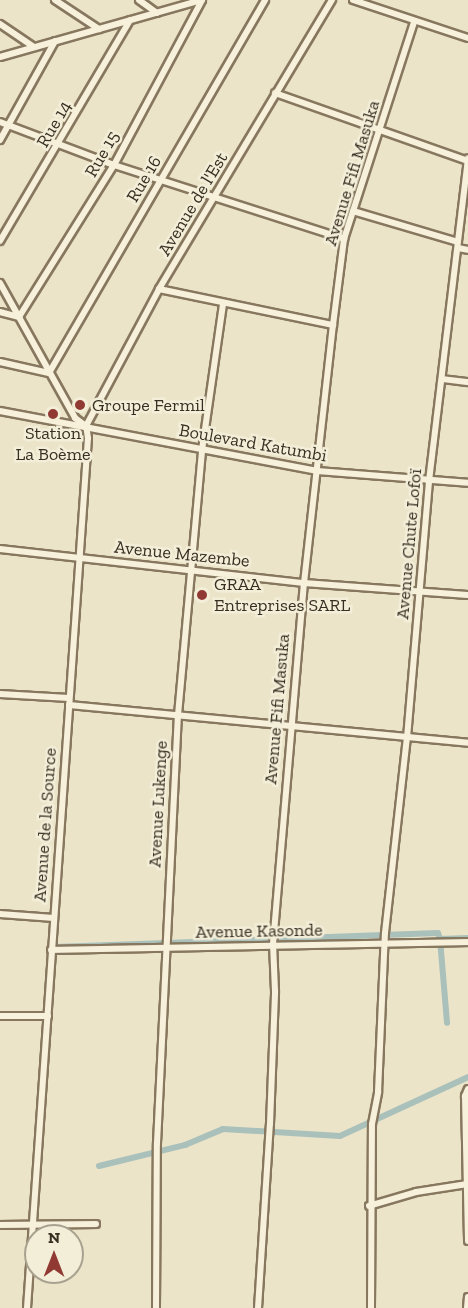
<!DOCTYPE html>
<meta charset="utf-8">
<style>
body{margin:0}
#map{position:relative;width:468px;height:1308px;overflow:hidden;background:#ebe4c9;font-family:"Zilla Slab",serif}
div>[style]{position:absolute}
.canal>*{height:6px;margin:-3px;padding:0 3px;transform-origin:3px;border-radius:3px;background:#aac0bb}
.roads{filter:drop-shadow(2px 0 #87775f) drop-shadow(-2px 0 #87775f) drop-shadow(0 2px #87775f) drop-shadow(0 -2px #87775f)}
.minor>*{height:6px;margin:-3px;padding:0 3px;transform-origin:3px;border-radius:3px;background:#f7f1dc}
.dots>*{width:16px;height:16px;translate:-50% -50%;box-sizing:border-box;border:3px solid #f3eed8;border-radius:50%}
span{translate:-50% -50%;white-space:nowrap;text-align:center;line-height:1.15;-webkit-text-stroke:5px #f3eed8;paint-order:stroke}
.street-label{font-size:18px;color:#382e22}
.poi-label{font-size:18px;color:#382e22}
.left{translate:0 -50%;text-align:left}
.north{position:absolute;left:24px;top:1224px;width:60px;height:60px;box-sizing:border-box;background:#f3eed8;border:2px solid #a8a18f;border-radius:50%;rotate:0deg;font-size:16px;font-weight:700;line-height:24px;text-align:center;color:#382e22}
.north::after{content:'';display:block;margin:auto;width:21px;height:27px;background:#913a34;clip-path:polygon(50% 0,100% 100%,50% 72%,0 100%)}
</style>
<div id="map">
<div class="canal">
<div style="left:440px;top:939px;width:84px;rotate:85.2deg"></div>
<div style="left:55px;top:947px;width:383px;rotate:-2.1deg"></div>
<div style="left:438px;top:933px;width:6px;rotate:72deg"></div>
<div style="left:440px;top:939px;width:28px;rotate:-2deg"></div>
<div style="left:99px;top:1166px;width:89px;rotate:-13.7deg"></div>
<div style="left:185px;top:1145px;width:41px;rotate:-22.8deg"></div>
<div style="left:223px;top:1129px;width:117px;rotate:3.4deg"></div>
<div style="left:340px;top:1136px;width:141px;rotate:-24.7deg"></div>
</div>
<div class="roads">
<div class="minor">
<div style="left:55px;top:0;width:53px;rotate:33.4deg"></div>
<div style="left:139px;top:0;width:22px;rotate:36deg"></div>
<div style="left:353px;top:0;width:121px;rotate:18.3deg"></div>
<div style="left:0;top:24px;width:41px;rotate:34.1deg"></div>
<div style="left:0;top:57px;width:210px;rotate:-15.8deg"></div>
<div style="left:275px;top:93px;width:205px;rotate:19.4deg"></div>
<div style="left:0;top:122px;width:122px;rotate:20.7deg"></div>
<div style="left:114px;top:165px;width:242px;rotate:17.8deg"></div>
<div style="left:0;top:140px;width:113px;rotate:-60.9deg"></div>
<div style="left:353px;top:211px;width:109px;rotate:16.4deg"></div>
<div style="left:0;top:241px;width:256px;rotate:-59.5deg"></div>
<div style="left:458px;top:248px;width:10px;rotate:11deg"></div>
<div style="left:0;top:283px;width:154px;rotate:60.9deg"></div>
<div style="left:75px;top:418px;width:10px;rotate:37deg"></div>
<div style="left:159px;top:289px;width:178px;rotate:11.7deg"></div>
<div style="left:0;top:312px;width:20px;rotate:15deg"></div>
<div style="left:19px;top:317px;width:179px;rotate:-58deg"></div>
<div style="left:114px;top:165px;width:187px;rotate:-61.9deg"></div>
<div style="left:0;top:362px;width:50px;rotate:12.7deg"></div>
<div style="left:49px;top:373px;width:431px;rotate:-59.9deg"></div>
<div style="left:442px;top:379px;width:26px;rotate:7deg"></div>
<div style="left:0;top:411px;width:323px;rotate:10.7deg"></div>
<div style="left:317px;top:471px;width:151px;rotate:4.5deg"></div>
<div style="left:86px;top:426px;width:155px;rotate:-61.9deg"></div>
<div style="left:159px;top:289px;width:337px;rotate:-59.1deg"></div>
<div style="left:0;top:549px;width:306px;rotate:6.4deg"></div>
<div style="left:304px;top:583px;width:164px;rotate:4.2deg"></div>
<div style="left:0;top:694px;width:69px;rotate:3.3deg"></div>
<div style="left:69px;top:705px;width:401px;rotate:5.4deg"></div>
<div style="left:0;top:914px;width:54px;rotate:4.2deg"></div>
<div style="left:51px;top:950px;width:417px;rotate:-1.1deg"></div>
<div style="left:0;top:1016px;width:48px"></div>
<div style="left:468px;top:1089px;width:8px;rotate:113deg"></div>
<div style="left:465px;top:1096px;width:145px;rotate:88.8deg"></div>
<div style="left:369px;top:1206px;width:49px;rotate:-16.6deg"></div>
<div style="left:416px;top:1192px;width:52px;rotate:-8.9deg"></div>
<div style="left:0;top:1225px;width:96px;rotate:-0.6deg"></div>
<div style="left:27px;top:1308px;width:872px;rotate:-85.99deg"></div>
<div style="left:88px;top:438px;width:12px;rotate:-99deg"></div>
<div style="left:156px;top:1308px;width:165px;rotate:-89.7deg"></div>
<div style="left:157px;top:1143px;width:429px;rotate:-87.2deg"></div>
<div style="left:178px;top:715px;width:266px;rotate:-84.8deg"></div>
<div style="left:202px;top:450px;width:147px;rotate:-81.8deg"></div>
<div style="left:258px;top:1308px;width:184px;rotate:-86.3deg"></div>
<div style="left:270px;top:1124px;width:133px;rotate:-87.8deg"></div>
<div style="left:275px;top:991px;width:47px;rotate:-92.4deg"></div>
<div style="left:273px;top:944px;width:362px;rotate:-85.1deg"></div>
<div style="left:304px;top:583px;width:260px;rotate:-83.6deg"></div>
<div style="left:333px;top:325px;width:87px;rotate:-82.7deg"></div>
<div style="left:344px;top:239px;width:228px;rotate:-72.1deg"></div>
<div style="left:371px;top:1308px;width:184px;rotate:-89.7deg"></div>
<div style="left:372px;top:1124px;width:33px;rotate:-79deg"></div>
<div style="left:378px;top:1092px;width:159px;rotate:-87.5deg"></div>
<div style="left:385px;top:933px;width:196px;rotate:-83.6deg"></div>
<div style="left:407px;top:738px;width:258px;rotate:-85.1deg"></div>
<div style="left:429px;top:481px;width:325px;rotate:-83.1deg"></div>
<div style="left:467px;top:1308px;width:11px;rotate:-85deg"></div>
</div>
</div>
<div class="dots">
<div style="left:80px;top:405px;background:#913a34"></div>
<div style="left:53px;top:414px;background:#913a34"></div>
<div style="left:202px;top:595px;background:#913a34"></div>
</div>
<div class="street-label">
<span style="left:54px;top:124px;rotate:-60deg">Rue 14</span>
<span style="left:102px;top:154px;rotate:-60deg">Rue 15</span>
<span style="left:352px;top:173px;rotate:-73deg">Avenue Fifi Masuka</span>
<span style="left:144px;top:179px;rotate:-59deg">Rue 16</span>
<span style="left:193px;top:204px;rotate:-59deg">Avenue de l'Est</span>
<span style="left:253px;top:443px;rotate:10deg">Boulevard Katumbi</span>
<span style="left:409px;top:544px;rotate:-85deg">Avenue Chute Lofoï</span>
<span style="left:182px;top:554px;rotate:6deg">Avenue Mazembe</span>
<span style="left:277px;top:709px;rotate:-85deg">Avenue Fifi Masuka</span>
<span style="left:158px;top:804px;rotate:-87deg">Avenue Lukenge</span>
<span style="left:45px;top:825px;rotate:-86deg">Avenue de la Source</span>
<span style="left:259px;top:931px;rotate:-1deg">Avenue Kasonde</span>
</div>
<div class="poi-label">
<span class="left" style="left:92px;top:405px">Groupe Fermil</span>
<span style="left:53px;top:444px">Station<br>La Boème</span>
<span class="left" style="left:214px;top:595px">GRAA<br>Entreprises SARL</span>
</div>
<div class="north">N</div>
</div>
